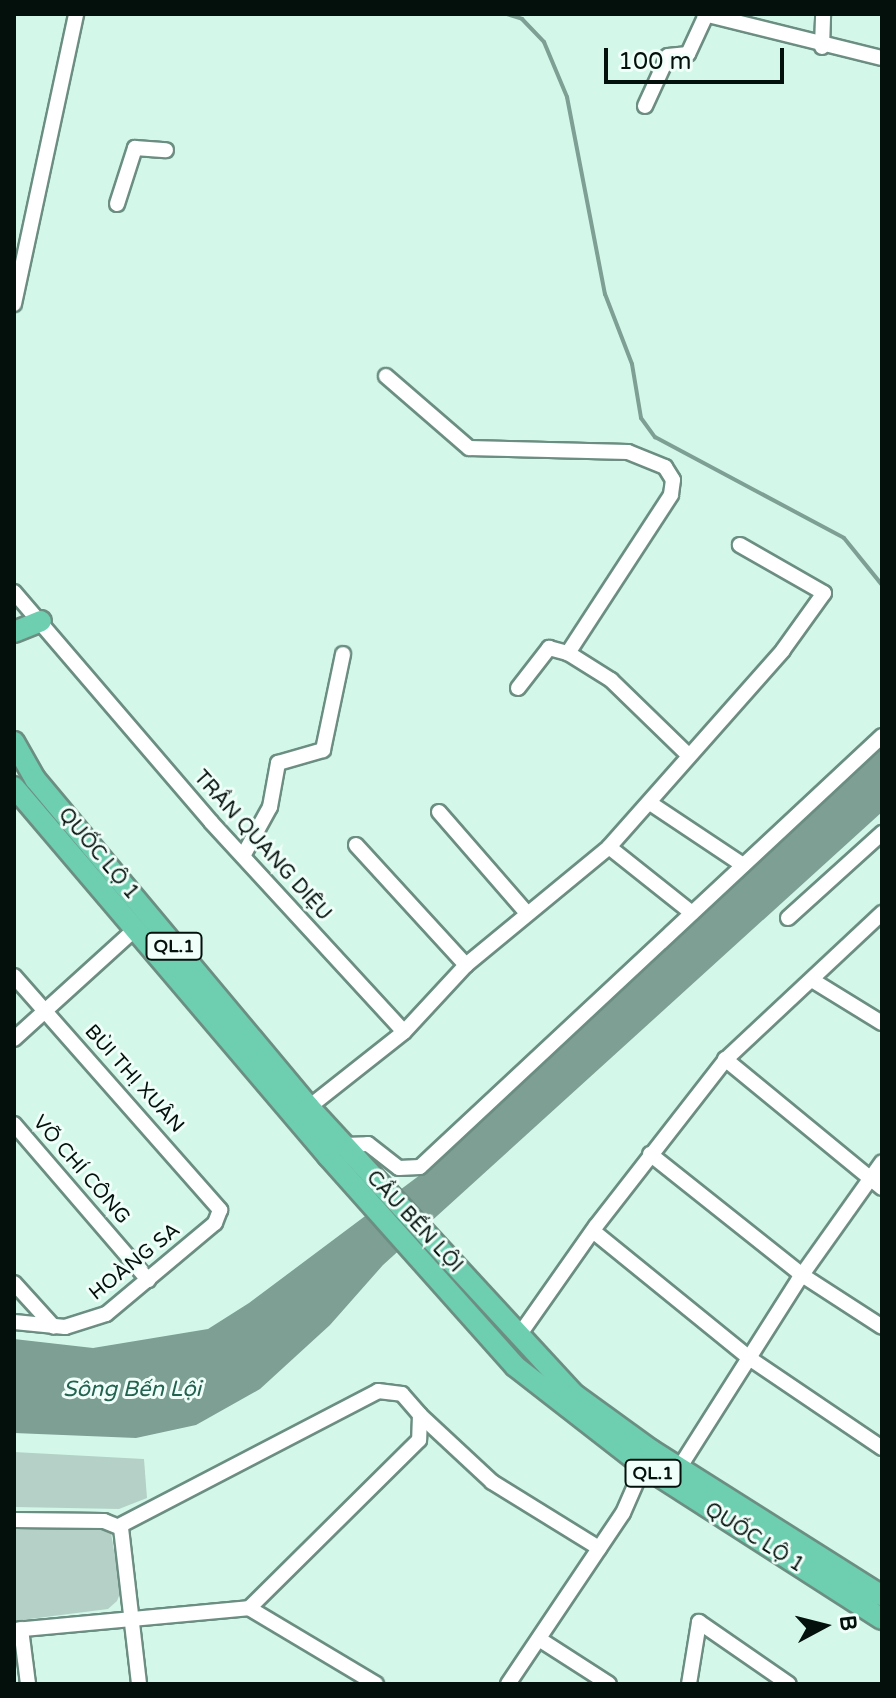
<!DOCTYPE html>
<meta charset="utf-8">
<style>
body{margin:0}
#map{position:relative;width:896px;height:1698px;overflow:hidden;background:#d3f8ea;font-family:"Varela Round",sans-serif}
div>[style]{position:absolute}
.green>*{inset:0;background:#b5d1c7}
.water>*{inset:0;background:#7e9f94}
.stream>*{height:4px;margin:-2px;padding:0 2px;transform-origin:2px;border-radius:2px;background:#7e9f94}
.roads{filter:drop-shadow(2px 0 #6c8e82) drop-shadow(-2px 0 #6c8e82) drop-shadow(0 2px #6c8e82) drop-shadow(0 -2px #6c8e82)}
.minor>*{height:14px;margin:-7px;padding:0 7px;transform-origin:7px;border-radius:7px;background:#fff}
.highway>*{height:20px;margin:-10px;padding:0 10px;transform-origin:10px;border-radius:10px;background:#6dceb0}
span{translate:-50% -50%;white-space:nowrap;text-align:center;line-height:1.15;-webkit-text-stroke:6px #f0fff9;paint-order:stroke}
.shield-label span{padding:2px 6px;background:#f0fff9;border:2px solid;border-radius:6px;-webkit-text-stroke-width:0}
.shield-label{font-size:18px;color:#04100c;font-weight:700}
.street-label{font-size:20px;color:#04100c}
.water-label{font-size:22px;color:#236250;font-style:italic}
.frame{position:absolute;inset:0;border:16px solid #04100c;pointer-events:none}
.north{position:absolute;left:784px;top:1586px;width:80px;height:80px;-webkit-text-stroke:6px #f0fff9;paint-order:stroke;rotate:83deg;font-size:22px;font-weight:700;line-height:32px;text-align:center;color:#04100c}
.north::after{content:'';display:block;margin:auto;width:28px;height:36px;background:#04100c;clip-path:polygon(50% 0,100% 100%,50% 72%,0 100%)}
.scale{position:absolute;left:604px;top:48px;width:180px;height:36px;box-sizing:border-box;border:4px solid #04100c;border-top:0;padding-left:10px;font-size:24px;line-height:28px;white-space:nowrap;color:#04100c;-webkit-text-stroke:6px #f0fff9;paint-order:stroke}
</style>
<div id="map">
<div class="green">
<div style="clip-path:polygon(14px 1452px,144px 1459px,147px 1498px,119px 1509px,14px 1507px)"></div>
<div style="clip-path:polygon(14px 1524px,101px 1527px,111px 1533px,121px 1591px,117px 1601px,108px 1609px,14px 1621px)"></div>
</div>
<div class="water">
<div style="clip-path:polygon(882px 743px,882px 812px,383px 1265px,330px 1325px,260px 1389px,196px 1425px,136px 1438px,14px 1433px,14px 1339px,93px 1348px,208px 1329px,249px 1303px,428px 1169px)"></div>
</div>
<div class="stream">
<div style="left:507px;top:14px;width:16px;rotate:18deg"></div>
<div style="left:522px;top:19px;width:32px;rotate:46deg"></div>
<div style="left:544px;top:42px;width:60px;rotate:67.3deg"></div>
<div style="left:567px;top:97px;width:201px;rotate:79.1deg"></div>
<div style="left:605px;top:294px;width:75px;rotate:68.9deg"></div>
<div style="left:632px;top:364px;width:55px;rotate:80.5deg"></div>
<div style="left:641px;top:418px;width:24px;rotate:54deg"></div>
<div style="left:655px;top:437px;width:214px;rotate:28.1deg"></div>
<div style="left:844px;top:538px;width:60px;rotate:51deg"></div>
</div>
<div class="roads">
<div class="minor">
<div style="left:704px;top:14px;width:183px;rotate:13.9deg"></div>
<div style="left:822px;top:47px;width:33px;rotate:-88deg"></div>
<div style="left:645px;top:106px;width:55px;rotate:-65.3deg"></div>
<div style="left:668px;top:56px;width:20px;rotate:-6deg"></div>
<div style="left:688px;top:54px;width:43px;rotate:-65.2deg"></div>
<div style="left:117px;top:204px;width:59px;rotate:-72.2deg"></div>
<div style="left:135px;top:148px;width:31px;rotate:4deg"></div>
<div style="left:14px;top:304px;width:297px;rotate:-77.9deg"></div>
<div style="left:386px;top:376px;width:110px;rotate:40.9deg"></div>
<div style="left:469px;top:448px;width:159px;rotate:1.4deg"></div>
<div style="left:628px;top:452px;width:40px;rotate:22deg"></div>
<div style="left:665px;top:467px;width:15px;rotate:58deg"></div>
<div style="left:673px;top:480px;width:15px;rotate:98deg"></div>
<div style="left:671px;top:495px;width:189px;rotate:123.1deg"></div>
<div style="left:14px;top:592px;width:303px;rotate:49.4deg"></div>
<div style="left:211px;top:822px;width:285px;rotate:47.4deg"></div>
<div style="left:404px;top:1032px;width:121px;rotate:141.7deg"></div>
<div style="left:518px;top:688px;width:51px;rotate:-52.2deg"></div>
<div style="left:549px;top:648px;width:20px;rotate:15deg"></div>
<div style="left:568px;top:653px;width:51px;rotate:32.1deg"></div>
<div style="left:611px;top:680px;width:107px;rotate:44.2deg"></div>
<div style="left:650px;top:803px;width:112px;rotate:33.7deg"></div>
<div style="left:439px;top:812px;width:133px;rotate:49deg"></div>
<div style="left:356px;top:845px;width:163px;rotate:47.5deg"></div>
<div style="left:609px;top:847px;width:106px;rotate:38.5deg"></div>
<div style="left:243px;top:856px;width:56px;rotate:-61.1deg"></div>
<div style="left:270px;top:807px;width:45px;rotate:-79.7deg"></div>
<div style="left:278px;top:763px;width:47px;rotate:-16.1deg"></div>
<div style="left:323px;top:750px;width:98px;rotate:-78.2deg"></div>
<div style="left:788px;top:918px;width:127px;rotate:-42.1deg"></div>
<div style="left:14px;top:976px;width:312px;rotate:48.6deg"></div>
<div style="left:220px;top:1210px;width:14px;rotate:111deg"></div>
<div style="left:215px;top:1223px;width:142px;rotate:140.1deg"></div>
<div style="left:106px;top:1314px;width:43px;rotate:162.4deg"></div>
<div style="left:65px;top:1327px;width:51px;rotate:-174.4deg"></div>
<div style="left:812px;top:980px;width:82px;rotate:31.6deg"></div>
<div style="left:404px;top:1032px;width:91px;rotate:-47.2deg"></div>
<div style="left:466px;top:965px;width:185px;rotate:-39.5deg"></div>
<div style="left:609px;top:847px;width:263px;rotate:-48.5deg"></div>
<div style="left:783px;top:650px;width:70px;rotate:-54.3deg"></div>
<div style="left:824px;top:593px;width:97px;rotate:-150.3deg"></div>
<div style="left:14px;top:1039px;width:162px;rotate:-42.2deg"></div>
<div style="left:725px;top:1059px;width:203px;rotate:39.4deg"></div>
<div style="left:14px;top:1124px;width:206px;rotate:49.3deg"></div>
<div style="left:343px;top:1145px;width:25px;rotate:-2deg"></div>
<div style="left:368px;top:1144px;width:39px;rotate:38deg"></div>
<div style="left:399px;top:1168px;width:21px;rotate:-3deg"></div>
<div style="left:420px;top:1167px;width:632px;rotate:-43.01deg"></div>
<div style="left:650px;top:1154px;width:194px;rotate:38.5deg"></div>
<div style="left:802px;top:1275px;width:95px;rotate:33deg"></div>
<div style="left:593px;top:1231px;width:205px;rotate:39.1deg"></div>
<div style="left:752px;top:1360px;width:157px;rotate:34.1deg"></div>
<div style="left:14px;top:1283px;width:59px;rotate:47.7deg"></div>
<div style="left:520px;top:1334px;width:132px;rotate:-54.9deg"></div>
<div style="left:596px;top:1226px;width:212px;rotate:-52.1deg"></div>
<div style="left:726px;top:1059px;width:214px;rotate:-43.1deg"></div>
<div style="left:420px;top:1415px;width:98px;rotate:42.9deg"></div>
<div style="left:492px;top:1482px;width:126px;rotate:31.7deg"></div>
<div style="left:676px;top:1473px;width:230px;rotate:-57.6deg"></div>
<div style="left:799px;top:1279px;width:143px;rotate:-54.6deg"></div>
<div style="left:14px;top:1520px;width:90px;rotate:0.6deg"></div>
<div style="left:104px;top:1521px;width:18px;rotate:22deg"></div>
<div style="left:121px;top:1528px;width:157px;rotate:83.4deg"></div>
<div style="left:119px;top:1526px;width:292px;rotate:-27.5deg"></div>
<div style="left:378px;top:1391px;width:24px;rotate:7deg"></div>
<div style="left:402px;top:1394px;width:28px;rotate:49deg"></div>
<div style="left:420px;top:1415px;width:25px;rotate:92deg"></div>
<div style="left:419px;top:1440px;width:239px;rotate:135.3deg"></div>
<div style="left:21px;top:1629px;width:55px;rotate:82.7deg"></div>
<div style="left:14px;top:1630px;width:236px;rotate:-5.3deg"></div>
<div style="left:249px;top:1608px;width:148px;rotate:30.9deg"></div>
<div style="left:539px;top:1639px;width:83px;rotate:32.7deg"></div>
<div style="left:508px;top:1684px;width:206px;rotate:-56.1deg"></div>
<div style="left:623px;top:1513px;width:60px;rotate:-66.4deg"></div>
<div style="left:689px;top:1684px;width:63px;rotate:-80.8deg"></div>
<div style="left:699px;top:1622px;width:109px;rotate:34.6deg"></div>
</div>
<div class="highway">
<div style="left:14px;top:632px;width:29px;rotate:-22deg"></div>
<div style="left:14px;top:742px;width:43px;rotate:60.4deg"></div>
<div style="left:35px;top:779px;width:427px;rotate:50.1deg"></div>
<div style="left:309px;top:1107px;width:392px;rotate:47.3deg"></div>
<div style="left:575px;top:1395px;width:94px;rotate:35.9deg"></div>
<div style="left:651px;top:1450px;width:273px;rotate:32.3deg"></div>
<div style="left:14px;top:787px;width:485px;rotate:49.6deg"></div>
<div style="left:328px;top:1156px;width:281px;rotate:48.3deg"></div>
<div style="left:515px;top:1366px;width:161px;rotate:37.9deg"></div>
<div style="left:642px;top:1465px;width:285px;rotate:32.7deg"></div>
</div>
</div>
<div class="shield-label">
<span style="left:174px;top:946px">QL.1</span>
<span style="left:653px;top:1473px">QL.1</span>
</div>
<div class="street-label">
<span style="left:262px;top:846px;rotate:48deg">TRẦN QUANG DIỆU</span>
<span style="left:98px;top:854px;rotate:50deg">QUỐC LỘ 1</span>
<span style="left:134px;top:1079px;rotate:48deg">BÙI THỊ XUÂN</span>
<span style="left:81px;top:1170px;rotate:49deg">VÕ CHÍ CÔNG</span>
<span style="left:414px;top:1222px;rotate:47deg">CẦU BẾN LỘI</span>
<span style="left:135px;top:1262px;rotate:-39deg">HOÀNG SA</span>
<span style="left:754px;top:1538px;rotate:32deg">QUỐC LỘ 1</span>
</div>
<div class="water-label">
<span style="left:132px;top:1390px">Sông Bến Lội</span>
</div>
<div class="frame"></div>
<div class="north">B</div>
<div class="scale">100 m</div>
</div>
